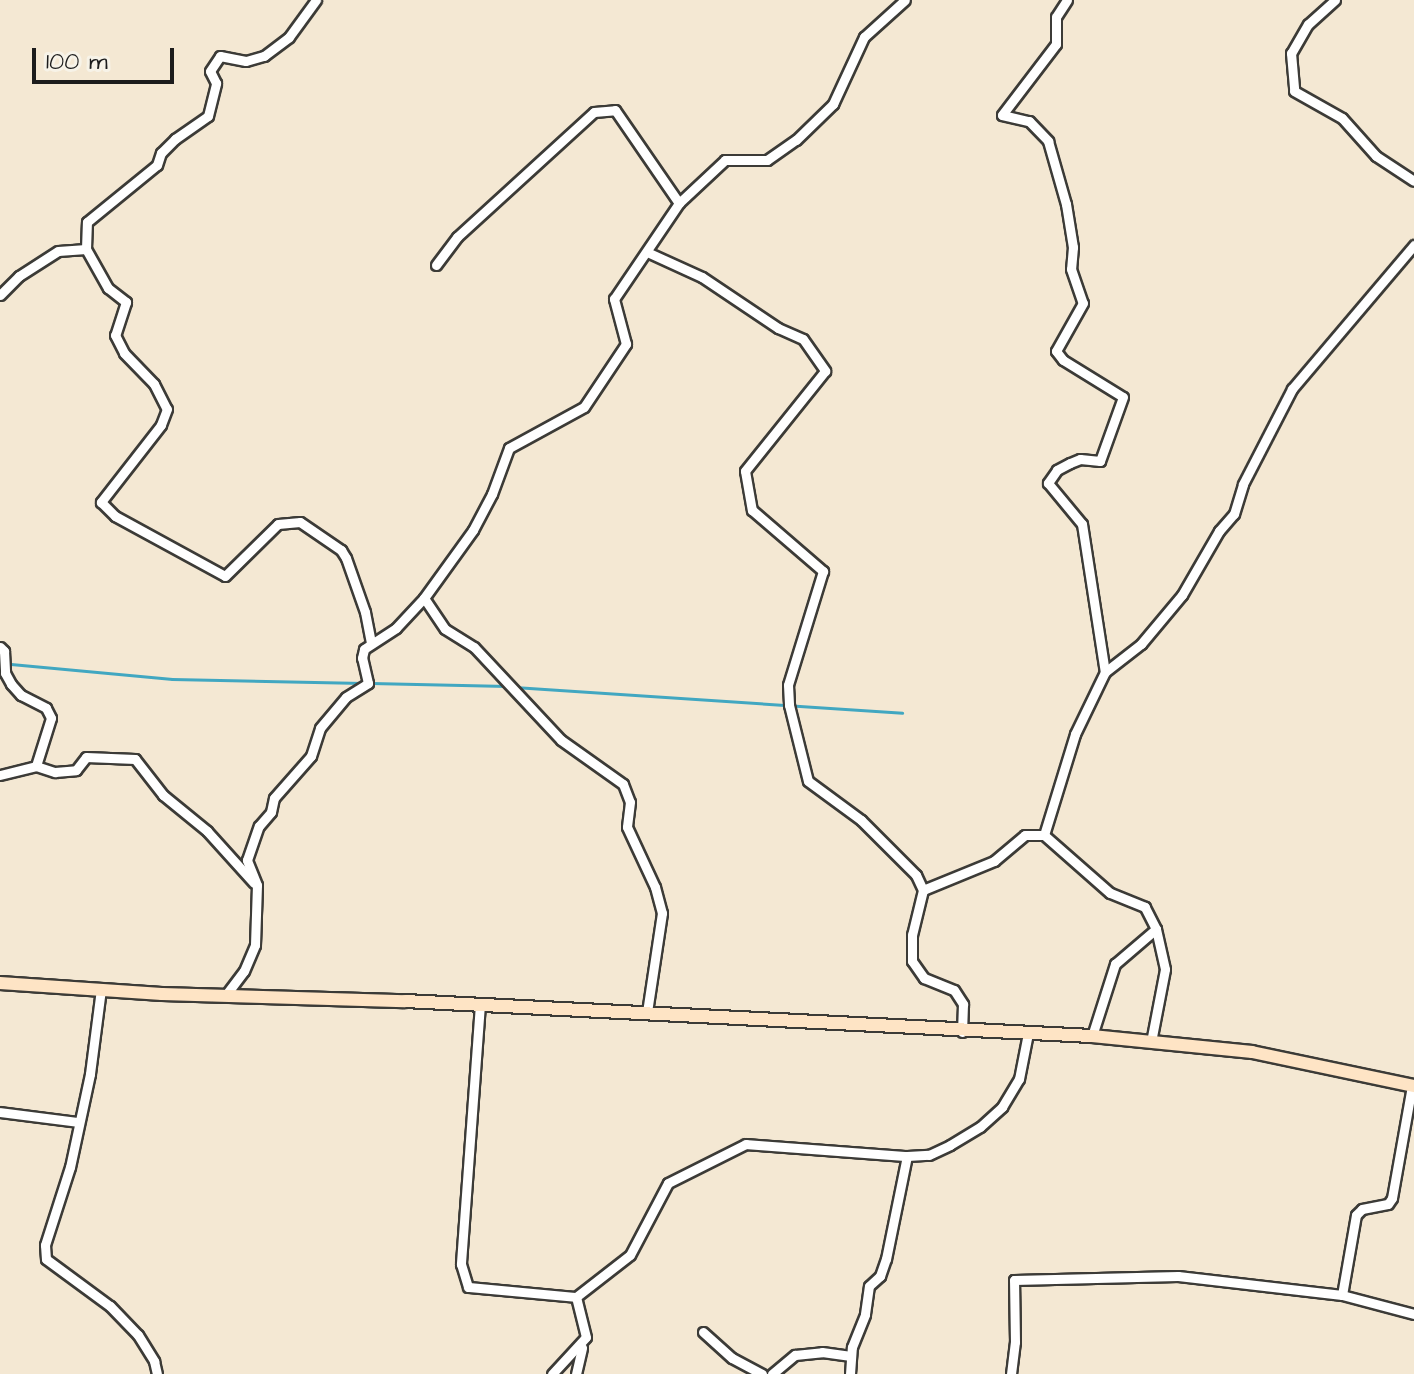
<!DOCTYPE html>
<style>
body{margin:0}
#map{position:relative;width:1414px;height:1374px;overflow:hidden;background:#f4e8d3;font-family:"Architects Daughter",sans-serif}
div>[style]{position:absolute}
.stream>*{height:3px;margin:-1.5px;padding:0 1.5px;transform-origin:1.5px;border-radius:1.5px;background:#41a7c1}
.roads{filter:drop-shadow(2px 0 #3c3b37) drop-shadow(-2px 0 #3c3b37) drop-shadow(0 2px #3c3b37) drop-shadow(0 -2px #3c3b37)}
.street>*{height:9px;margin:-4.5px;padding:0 4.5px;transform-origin:4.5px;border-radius:4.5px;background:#fff}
.secondary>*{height:12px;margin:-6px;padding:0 6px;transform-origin:6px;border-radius:6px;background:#fee4c5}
span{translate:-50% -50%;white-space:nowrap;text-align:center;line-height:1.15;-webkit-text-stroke:6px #f7f3e8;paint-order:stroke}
.scale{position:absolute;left:32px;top:48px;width:142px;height:36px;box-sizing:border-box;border:4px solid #1c1c1c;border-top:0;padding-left:10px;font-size:24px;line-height:28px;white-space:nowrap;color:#1c1c1c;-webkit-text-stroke:6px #f7f3e8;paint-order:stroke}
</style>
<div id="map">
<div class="stream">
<div style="left:0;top:663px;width:173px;rotate:5.3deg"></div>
<div style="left:172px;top:679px;width:191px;rotate:1.2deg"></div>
<div style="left:371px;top:683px;width:136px;rotate:1.3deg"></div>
<div style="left:514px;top:687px;width:389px;rotate:3.8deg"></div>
</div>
<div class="roads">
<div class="street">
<div style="left:1067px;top:0;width:20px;rotate:123deg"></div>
<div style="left:1056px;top:17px;width:27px;rotate:90deg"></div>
<div style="left:1056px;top:44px;width:89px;rotate:127.3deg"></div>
<div style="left:1002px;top:115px;width:28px;rotate:13deg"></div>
<div style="left:1029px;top:121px;width:28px;rotate:46deg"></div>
<div style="left:1048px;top:141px;width:66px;rotate:74.1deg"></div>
<div style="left:1066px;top:204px;width:44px;rotate:80.8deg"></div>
<div style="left:1073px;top:247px;width:22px;rotate:95deg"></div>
<div style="left:1071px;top:269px;width:36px;rotate:71deg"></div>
<div style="left:1083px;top:303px;width:55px;rotate:119.4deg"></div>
<div style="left:1056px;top:351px;width:11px;rotate:52deg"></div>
<div style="left:1063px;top:360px;width:70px;rotate:31.7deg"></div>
<div style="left:1123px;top:397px;width:68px;rotate:109.8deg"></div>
<div style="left:1100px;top:461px;width:20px;rotate:-174deg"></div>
<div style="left:1080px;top:459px;width:11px;rotate:158deg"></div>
<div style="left:1070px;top:463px;width:15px;rotate:152deg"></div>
<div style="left:1057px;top:470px;width:16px;rotate:125deg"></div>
<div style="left:1048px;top:483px;width:53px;rotate:50.3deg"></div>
<div style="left:1082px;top:524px;width:150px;rotate:81.2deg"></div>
<div style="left:1335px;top:0;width:36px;rotate:138deg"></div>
<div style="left:1308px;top:24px;width:34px;rotate:120deg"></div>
<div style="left:1291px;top:53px;width:38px;rotate:85deg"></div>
<div style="left:1294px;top:91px;width:55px;rotate:29.4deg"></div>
<div style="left:1342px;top:118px;width:51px;rotate:48.2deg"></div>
<div style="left:1376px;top:156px;width:45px;rotate:33.3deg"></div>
<div style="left:86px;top:249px;width:45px;rotate:60.6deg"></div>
<div style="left:108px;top:288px;width:23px;rotate:38deg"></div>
<div style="left:126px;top:302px;width:35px;rotate:108deg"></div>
<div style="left:115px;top:335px;width:20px;rotate:63deg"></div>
<div style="left:124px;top:353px;width:43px;rotate:45.9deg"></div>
<div style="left:154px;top:384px;width:28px;rotate:63deg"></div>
<div style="left:167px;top:409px;width:17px;rotate:111deg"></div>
<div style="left:161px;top:425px;width:98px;rotate:127.9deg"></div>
<div style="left:101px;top:502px;width:20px;rotate:45deg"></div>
<div style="left:115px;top:516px;width:125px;rotate:28.6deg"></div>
<div style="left:225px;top:576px;width:74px;rotate:-44.5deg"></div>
<div style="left:278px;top:524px;width:22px;rotate:-5deg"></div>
<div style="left:300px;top:522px;width:50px;rotate:34.3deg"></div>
<div style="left:341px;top:550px;width:9px;rotate:58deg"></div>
<div style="left:346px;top:558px;width:57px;rotate:70.6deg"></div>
<div style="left:365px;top:612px;width:32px;rotate:79deg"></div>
<div style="left:647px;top:252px;width:60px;rotate:24.4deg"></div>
<div style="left:702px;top:277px;width:92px;rotate:33.9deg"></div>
<div style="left:778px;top:328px;width:27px;rotate:24deg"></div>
<div style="left:803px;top:339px;width:39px;rotate:55deg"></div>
<div style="left:825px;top:371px;width:128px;rotate:128.7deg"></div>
<div style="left:745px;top:471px;width:40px;rotate:80deg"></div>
<div style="left:752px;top:510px;width:94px;rotate:40.7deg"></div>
<div style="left:823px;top:571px;width:119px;rotate:107.1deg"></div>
<div style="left:788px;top:685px;width:20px;rotate:87deg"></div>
<div style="left:789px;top:705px;width:78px;rotate:76deg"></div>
<div style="left:808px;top:781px;width:66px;rotate:36.3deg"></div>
<div style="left:861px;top:820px;width:78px;rotate:45deg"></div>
<div style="left:916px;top:875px;width:17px;rotate:65deg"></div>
<div style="left:923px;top:890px;width:46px;rotate:103.7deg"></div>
<div style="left:912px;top:935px;width:26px;rotate:90deg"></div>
<div style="left:912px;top:961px;width:21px;rotate:55deg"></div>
<div style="left:924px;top:978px;width:32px;rotate:22deg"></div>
<div style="left:954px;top:990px;width:17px;rotate:57deg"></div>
<div style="left:963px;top:1004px;width:28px;rotate:92deg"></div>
<div style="left:436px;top:265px;width:35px;rotate:-53deg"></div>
<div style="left:457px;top:237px;width:185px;rotate:-42.4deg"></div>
<div style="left:594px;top:112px;width:21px;rotate:-5deg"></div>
<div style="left:615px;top:110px;width:113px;rotate:55.5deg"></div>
<div style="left:0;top:295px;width:27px;rotate:-45deg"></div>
<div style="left:19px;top:276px;width:46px;rotate:-32.7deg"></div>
<div style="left:58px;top:251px;width:28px;rotate:-4deg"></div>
<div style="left:86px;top:249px;width:27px;rotate:-88deg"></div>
<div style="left:87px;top:222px;width:90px;rotate:-39.2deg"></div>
<div style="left:157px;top:165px;width:13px;rotate:-72deg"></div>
<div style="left:161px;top:153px;width:20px;rotate:-45deg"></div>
<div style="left:175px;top:139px;width:40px;rotate:-34.9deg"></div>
<div style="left:208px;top:116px;width:34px;rotate:-76deg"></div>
<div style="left:216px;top:83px;width:13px;rotate:-117deg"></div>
<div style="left:210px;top:71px;width:18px;rotate:-56deg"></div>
<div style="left:220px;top:56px;width:26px;rotate:11deg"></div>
<div style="left:246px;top:61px;width:19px;rotate:-16deg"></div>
<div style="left:264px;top:56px;width:31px;rotate:-37deg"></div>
<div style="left:289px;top:37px;width:46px;rotate:-53.9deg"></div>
<div style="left:424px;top:598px;width:37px;rotate:56deg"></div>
<div style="left:445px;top:629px;width:34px;rotate:32deg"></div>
<div style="left:474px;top:647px;width:127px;rotate:46.9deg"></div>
<div style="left:561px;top:740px;width:76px;rotate:35.4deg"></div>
<div style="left:623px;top:784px;width:19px;rotate:69deg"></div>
<div style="left:630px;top:802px;width:25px;rotate:97deg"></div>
<div style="left:627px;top:827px;width:66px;rotate:65deg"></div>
<div style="left:655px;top:887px;width:27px;rotate:75deg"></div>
<div style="left:662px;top:913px;width:100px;rotate:98.6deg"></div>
<div style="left:0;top:647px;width:6px;rotate:45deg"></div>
<div style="left:4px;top:651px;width:22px;rotate:87deg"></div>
<div style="left:5px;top:673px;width:13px;rotate:61deg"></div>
<div style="left:11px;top:684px;width:15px;rotate:48deg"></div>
<div style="left:21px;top:695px;width:28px;rotate:27deg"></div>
<div style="left:46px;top:708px;width:11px;rotate:63deg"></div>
<div style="left:51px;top:718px;width:50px;rotate:107.4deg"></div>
<div style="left:0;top:775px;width:37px;rotate:-14deg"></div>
<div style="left:36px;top:766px;width:20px;rotate:18deg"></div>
<div style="left:55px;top:772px;width:21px;rotate:-5deg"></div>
<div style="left:76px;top:770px;width:16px;rotate:-52deg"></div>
<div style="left:86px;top:757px;width:49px;rotate:2.3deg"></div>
<div style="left:135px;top:759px;width:46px;rotate:52.1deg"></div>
<div style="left:163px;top:795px;width:57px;rotate:39.3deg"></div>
<div style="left:207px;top:831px;width:70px;rotate:47.9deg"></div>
<div style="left:923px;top:890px;width:77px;rotate:-22.2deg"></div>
<div style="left:994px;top:861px;width:40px;rotate:-40deg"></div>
<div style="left:1025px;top:835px;width:19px"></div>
<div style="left:101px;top:989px;width:86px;rotate:97.4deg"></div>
<div style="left:90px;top:1074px;width:95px;rotate:102.1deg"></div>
<div style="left:70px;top:1167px;width:82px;rotate:107.8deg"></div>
<div style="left:45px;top:1245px;width:14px;rotate:86deg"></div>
<div style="left:46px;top:1259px;width:79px;rotate:36.3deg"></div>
<div style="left:110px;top:1306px;width:40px;rotate:46deg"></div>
<div style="left:138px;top:1335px;width:31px;rotate:58deg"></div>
<div style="left:154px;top:1361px;width:13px;rotate:77deg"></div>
<div style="left:225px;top:996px;width:31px;rotate:-53deg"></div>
<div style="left:244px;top:971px;width:28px;rotate:-67deg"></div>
<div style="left:255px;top:945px;width:60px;rotate:-88.1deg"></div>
<div style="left:257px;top:885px;width:27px;rotate:-112deg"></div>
<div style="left:247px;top:860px;width:36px;rotate:-71deg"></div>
<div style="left:259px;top:826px;width:18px;rotate:-49deg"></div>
<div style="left:271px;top:812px;width:14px;rotate:-78deg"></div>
<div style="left:274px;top:798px;width:56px;rotate:-48.6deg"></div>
<div style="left:311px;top:756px;width:29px;rotate:-72deg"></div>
<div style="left:320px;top:728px;width:40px;rotate:-50deg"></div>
<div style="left:346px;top:697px;width:26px;rotate:-32deg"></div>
<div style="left:368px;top:683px;width:26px;rotate:-103deg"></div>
<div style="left:362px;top:658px;width:9px;rotate:-77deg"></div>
<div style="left:364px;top:649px;width:38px;rotate:-33deg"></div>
<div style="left:396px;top:628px;width:41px;rotate:-47deg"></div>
<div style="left:424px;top:598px;width:84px;rotate:-54.2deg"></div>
<div style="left:473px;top:530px;width:41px;rotate:-62.2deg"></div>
<div style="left:492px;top:494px;width:49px;rotate:-69.7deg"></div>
<div style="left:509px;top:448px;width:85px;rotate:-28.7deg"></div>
<div style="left:584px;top:407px;width:76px;rotate:-56.3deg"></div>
<div style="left:626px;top:344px;width:47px;rotate:-104.9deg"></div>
<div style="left:614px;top:299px;width:116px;rotate:-55.9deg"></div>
<div style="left:679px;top:203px;width:63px;rotate:-43.1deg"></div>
<div style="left:725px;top:160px;width:42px"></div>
<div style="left:767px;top:160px;width:35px;rotate:-35deg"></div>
<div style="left:796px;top:140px;width:52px;rotate:-44.2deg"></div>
<div style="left:833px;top:104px;width:74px;rotate:-65.2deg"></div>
<div style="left:864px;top:37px;width:55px;rotate:-42.1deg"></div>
<div style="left:480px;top:1004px;width:261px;rotate:94.2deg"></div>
<div style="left:461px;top:1264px;width:24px;rotate:73deg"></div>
<div style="left:468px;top:1287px;width:108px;rotate:5.3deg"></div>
<div style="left:1092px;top:1036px;width:76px;rotate:-72.3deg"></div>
<div style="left:1115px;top:964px;width:54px;rotate:-40.5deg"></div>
<div style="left:1156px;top:929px;width:25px;rotate:-117deg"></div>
<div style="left:1145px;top:907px;width:38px;rotate:-158deg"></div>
<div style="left:1110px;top:893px;width:88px;rotate:-138.7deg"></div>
<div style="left:1044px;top:835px;width:106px;rotate:-72.9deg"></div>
<div style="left:1075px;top:734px;width:69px;rotate:-64.2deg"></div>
<div style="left:1105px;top:672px;width:46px;rotate:-37.9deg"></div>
<div style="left:1141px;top:644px;width:64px;rotate:-50.1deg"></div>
<div style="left:1182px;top:595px;width:74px;rotate:-60deg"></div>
<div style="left:1219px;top:531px;width:23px;rotate:-49deg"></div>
<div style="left:1234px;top:514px;width:31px;rotate:-73deg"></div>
<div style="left:1243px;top:484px;width:107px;rotate:-62.7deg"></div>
<div style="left:1292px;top:389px;width:189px;rotate:-49.7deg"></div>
<div style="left:1151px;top:1042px;width:74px;rotate:-79.1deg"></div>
<div style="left:1165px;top:969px;width:41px;rotate:-102.7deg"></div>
<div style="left:0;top:1112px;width:79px;rotate:7.3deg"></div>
<div style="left:1342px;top:1295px;width:81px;rotate:-80.1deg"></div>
<div style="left:1356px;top:1215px;width:8px;rotate:-45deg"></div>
<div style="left:1362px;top:1209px;width:26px;rotate:-11deg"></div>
<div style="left:1388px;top:1204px;width:7px;rotate:-56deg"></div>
<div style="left:1392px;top:1198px;width:114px;rotate:-79.9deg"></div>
<div style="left:703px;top:1332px;width:39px;rotate:42deg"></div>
<div style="left:732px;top:1358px;width:34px;rotate:28deg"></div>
<div style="left:552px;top:1374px;width:50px;rotate:-47.4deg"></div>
<div style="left:586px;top:1337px;width:41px;rotate:-104deg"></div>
<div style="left:576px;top:1297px;width:68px;rotate:-37.9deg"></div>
<div style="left:630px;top:1255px;width:81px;rotate:-62.2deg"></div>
<div style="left:668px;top:1183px;width:87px;rotate:-26.6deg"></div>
<div style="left:746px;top:1144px;width:161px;rotate:4.3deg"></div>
<div style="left:576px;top:1374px;width:27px;rotate:-77deg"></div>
<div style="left:772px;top:1374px;width:30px;rotate:-40deg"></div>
<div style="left:795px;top:1355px;width:27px;rotate:-6deg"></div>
<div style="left:822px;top:1352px;width:29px;rotate:8deg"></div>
<div style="left:850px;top:1374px;width:27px;rotate:-86deg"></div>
<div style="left:852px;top:1347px;width:35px;rotate:-68deg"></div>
<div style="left:865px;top:1314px;width:28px;rotate:-82deg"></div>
<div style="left:869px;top:1286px;width:15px;rotate:-42deg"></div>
<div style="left:880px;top:1276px;width:18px;rotate:-71deg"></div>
<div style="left:886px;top:1259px;width:105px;rotate:-78.5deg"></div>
<div style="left:907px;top:1156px;width:22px;rotate:-3deg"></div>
<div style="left:929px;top:1155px;width:23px;rotate:-25deg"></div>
<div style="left:950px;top:1145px;width:35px;rotate:-31deg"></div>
<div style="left:980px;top:1127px;width:30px;rotate:-42deg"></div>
<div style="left:1002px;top:1107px;width:33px;rotate:-59deg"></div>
<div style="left:1019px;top:1079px;width:47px;rotate:-78.9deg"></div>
<div style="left:1011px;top:1374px;width:32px;rotate:-83deg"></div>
<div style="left:1015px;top:1342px;width:62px;rotate:-90.9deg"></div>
<div style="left:1014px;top:1280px;width:164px;rotate:-1.4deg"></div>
<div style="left:1178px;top:1276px;width:165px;rotate:6.6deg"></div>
<div style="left:1342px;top:1295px;width:74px;rotate:14.8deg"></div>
</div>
<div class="secondary">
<div style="left:0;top:983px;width:162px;rotate:3.9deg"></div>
<div style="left:162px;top:994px;width:243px;rotate:1.7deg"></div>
<div style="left:405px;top:1001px;width:688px;rotate:2.92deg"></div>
<div style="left:1092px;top:1036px;width:161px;rotate:5.7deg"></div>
<div style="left:1252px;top:1052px;width:166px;rotate:11.9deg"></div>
</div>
</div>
<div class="scale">100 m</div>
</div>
